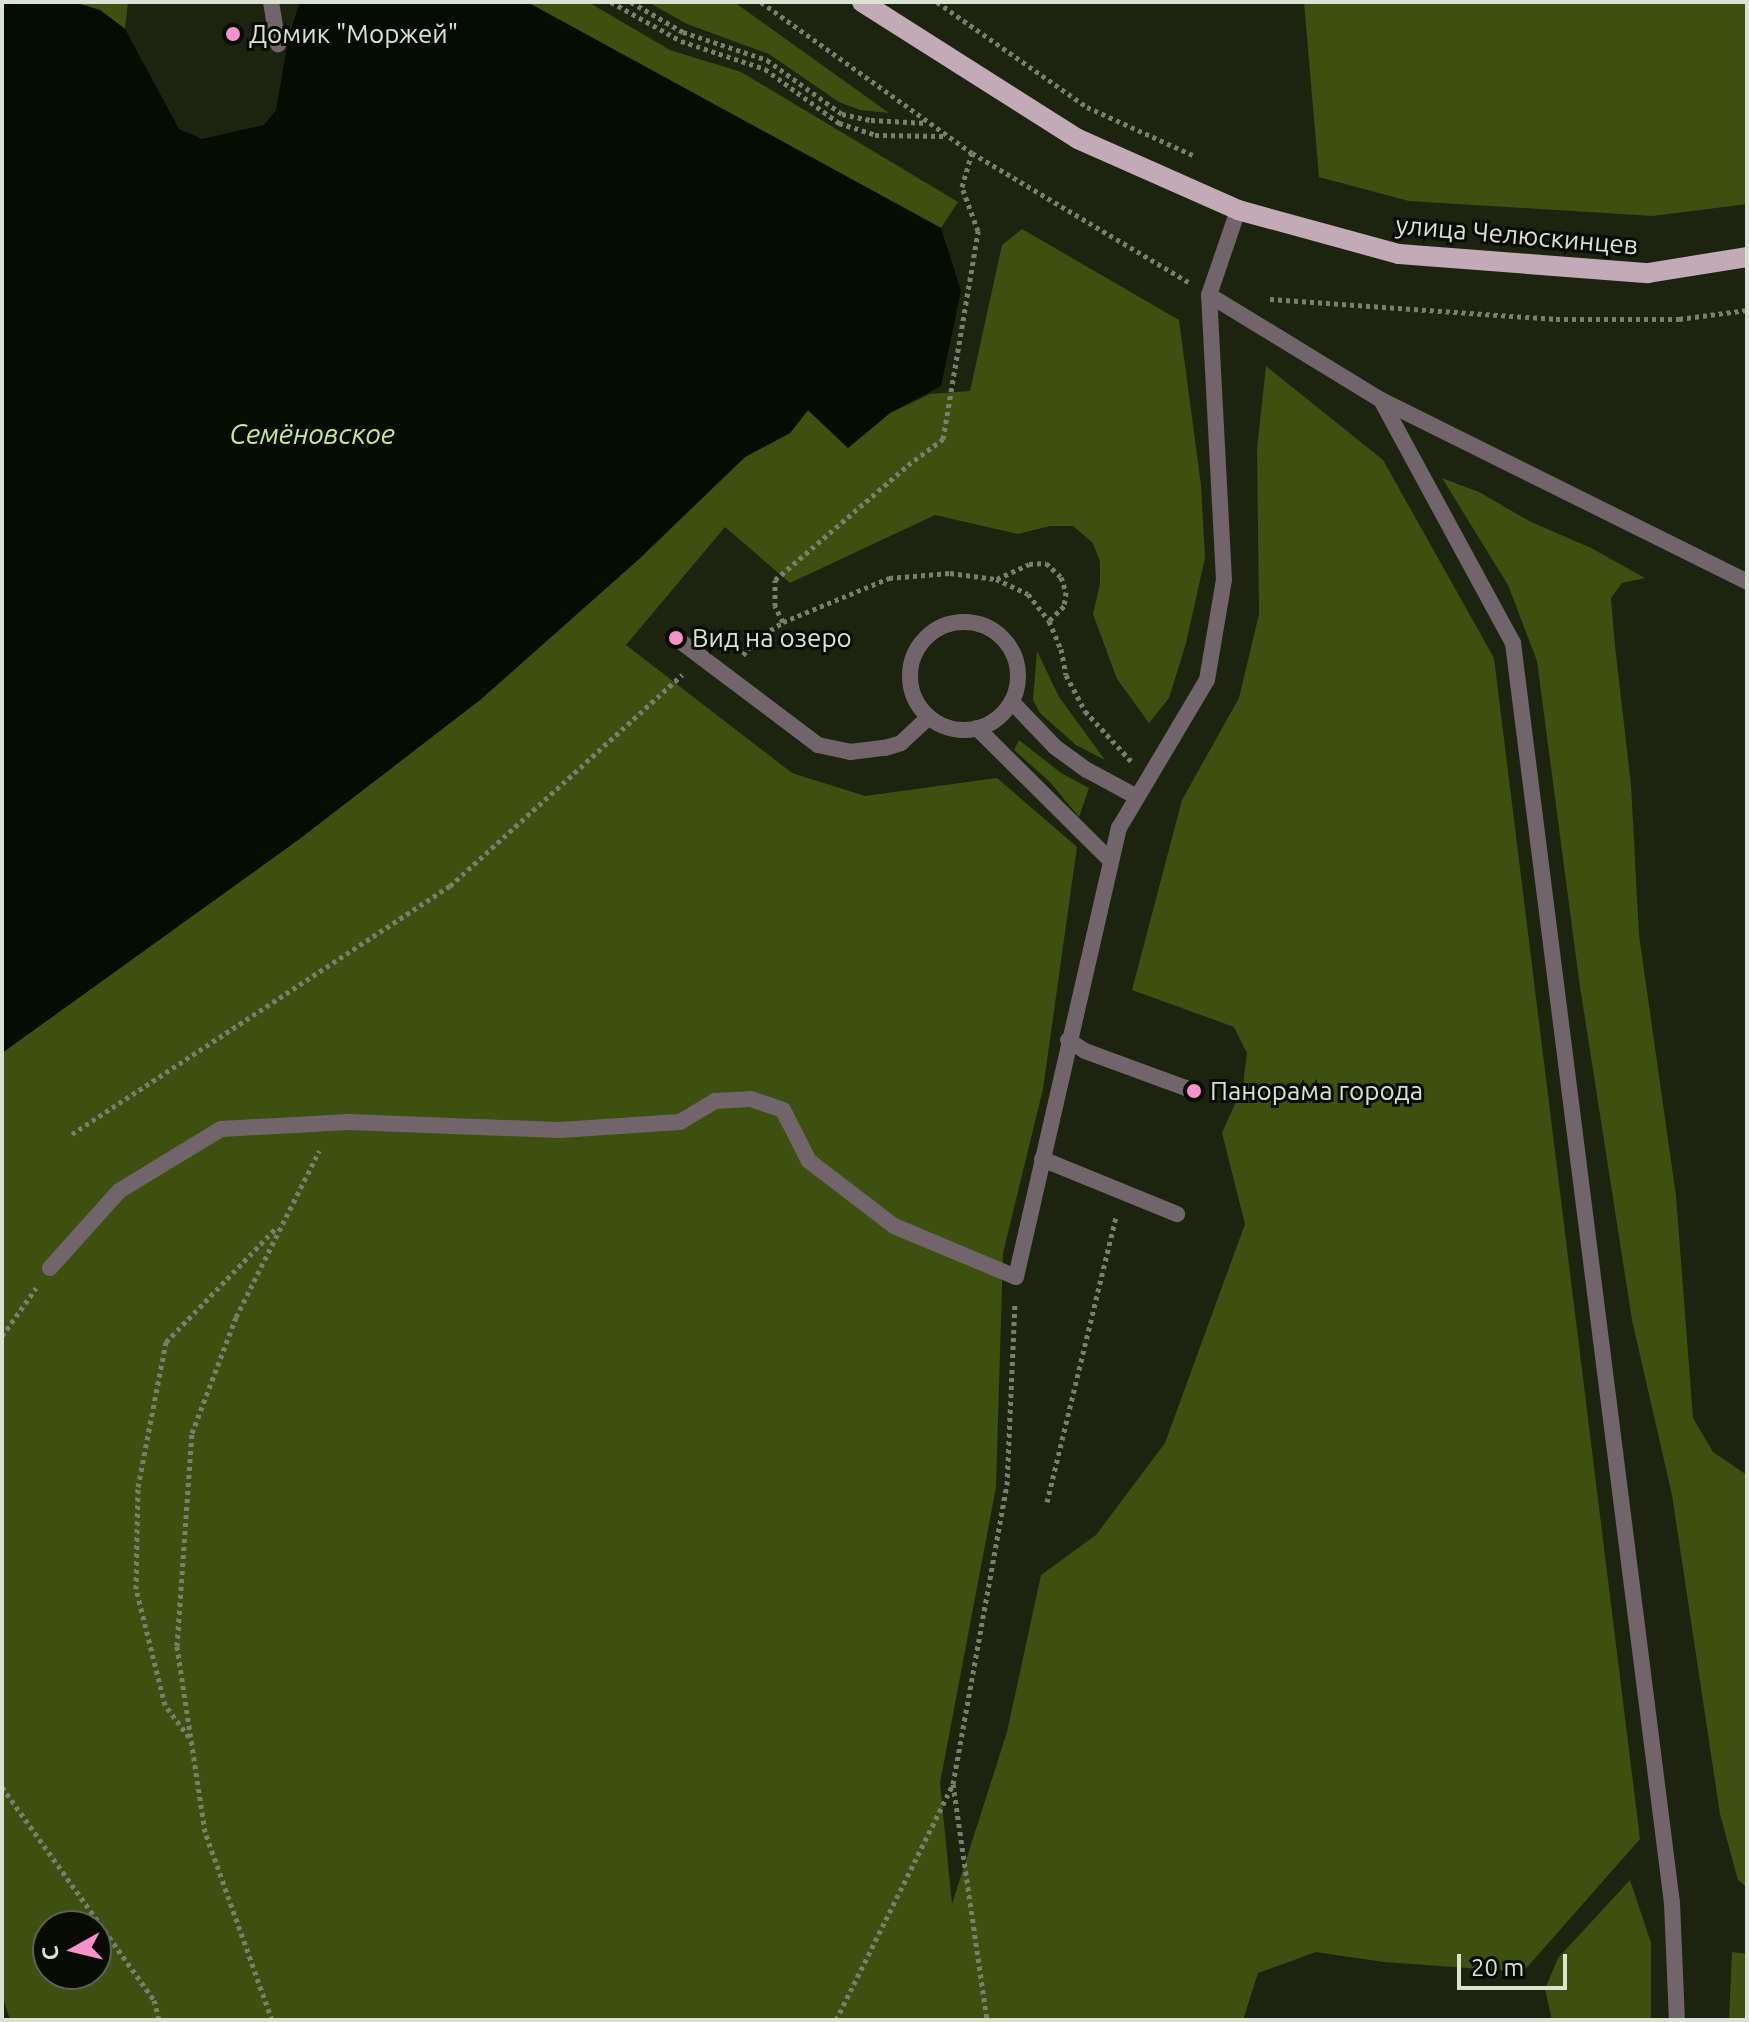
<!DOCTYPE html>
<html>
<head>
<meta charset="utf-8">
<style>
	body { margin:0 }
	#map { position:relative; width:1749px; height:2022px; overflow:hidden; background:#1c240f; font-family:Ubuntu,sans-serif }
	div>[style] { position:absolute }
	.green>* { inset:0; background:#3d500f }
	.water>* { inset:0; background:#050c00 }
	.path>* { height:5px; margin-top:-2.5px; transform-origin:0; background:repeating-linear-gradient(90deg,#787f6e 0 4px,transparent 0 8px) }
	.service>* { height:16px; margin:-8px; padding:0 8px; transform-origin:8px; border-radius:8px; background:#71656b }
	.pedestrian>* { height:16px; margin:-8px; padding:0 8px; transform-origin:8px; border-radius:8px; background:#71656b }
	.pedestrian>.ring { margin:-8px; padding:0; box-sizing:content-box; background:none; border:16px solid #71656b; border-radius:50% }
	.primary>* { height:20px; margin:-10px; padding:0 10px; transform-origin:10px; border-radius:10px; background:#c2abb7 }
	.dots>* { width:22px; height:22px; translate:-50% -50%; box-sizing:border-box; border:4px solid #080c04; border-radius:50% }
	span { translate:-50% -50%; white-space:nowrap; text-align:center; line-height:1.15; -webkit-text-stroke:6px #080c04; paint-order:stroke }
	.poi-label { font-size:26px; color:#dbe1d3 }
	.left { translate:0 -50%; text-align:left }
	.street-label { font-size:26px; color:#dbe1d3 }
	.water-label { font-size:28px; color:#c7e98d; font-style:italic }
	.frame { position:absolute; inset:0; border:4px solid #dbe1d3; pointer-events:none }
	.north { position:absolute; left:32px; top:1910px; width:80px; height:80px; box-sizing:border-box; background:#080c04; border:2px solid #5c6157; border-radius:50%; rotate:262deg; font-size:22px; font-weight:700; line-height:32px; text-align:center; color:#dbe1d3 }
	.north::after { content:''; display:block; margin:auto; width:28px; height:36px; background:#f890cc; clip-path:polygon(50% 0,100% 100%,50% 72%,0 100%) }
	.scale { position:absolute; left:1457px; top:1954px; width:110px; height:36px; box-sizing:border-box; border:4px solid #dbe1d3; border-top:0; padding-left:10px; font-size:24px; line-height:28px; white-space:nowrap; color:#dbe1d3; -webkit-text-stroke:6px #080c04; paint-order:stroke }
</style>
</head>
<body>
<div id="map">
	<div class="green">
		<div style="clip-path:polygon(73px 2px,128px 2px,125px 29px,100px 10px)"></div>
		<div style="clip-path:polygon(527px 2px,588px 2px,670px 50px,741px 72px,958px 202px,941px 228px)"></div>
		<div style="clip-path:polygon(648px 2px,734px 2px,889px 113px,860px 110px,839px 102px,769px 54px,687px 24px)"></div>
		<div style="clip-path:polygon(1304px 2px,1747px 2px,1747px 204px,1653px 216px,1409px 201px,1319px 177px)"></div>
		<div style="clip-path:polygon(evenodd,1022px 229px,1179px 320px,1201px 485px,1205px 558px,1186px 643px,1169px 698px,1149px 723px,1117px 679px,1093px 614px,1100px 584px,1100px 562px,1093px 543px,1073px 526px,1050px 526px,1018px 534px,935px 515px,790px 583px,725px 527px,626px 645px,792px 773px,865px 796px,997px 778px,1077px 847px,1043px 1089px,1003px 1253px,996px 1487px,940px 1783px,952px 1904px,1007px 1732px,1041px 1575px,1096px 1535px,1165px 1443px,1245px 1224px,1222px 1133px,1243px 1086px,1247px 1053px,1234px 1027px,1132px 990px,1182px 800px,1239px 698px,1259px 614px,1257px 449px,1266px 366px,1383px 460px,1494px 658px,1640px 1839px,1523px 1972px,1384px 1962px,1316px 1952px,1258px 1973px,1243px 2020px,10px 2020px,2px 1994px,2px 1053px,298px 840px,480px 700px,639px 559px,745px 457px,790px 433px,808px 410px,848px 448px,890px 413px,930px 394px,970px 391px,1002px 245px,1022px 229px,48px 1926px,96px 1926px,96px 1974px,48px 1974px,48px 1926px)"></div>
		<div style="clip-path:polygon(1442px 478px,1479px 492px,1529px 521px,1591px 548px,1645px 578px,1622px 583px,1611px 598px,1615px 646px,1631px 785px,1639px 935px,1676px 1196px,1693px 1418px,1713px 1452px,1747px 1475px,1747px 1887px,1738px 1880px,1720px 1814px,1672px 1495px,1632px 1320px,1579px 980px,1537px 661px,1508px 585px)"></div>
		<div style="clip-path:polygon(1037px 651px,1059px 697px,1105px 760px,1076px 745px,1040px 713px,1033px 700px)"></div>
		<div style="clip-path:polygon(1019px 740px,1061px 773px,1089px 788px,1079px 817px,1050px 782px,1014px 750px)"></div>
		<div style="clip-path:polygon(1630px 1880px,1651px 1943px,1651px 2020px,1552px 2020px,1545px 1989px,1558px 1958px)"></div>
		<div style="clip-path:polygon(1732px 1952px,1747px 1954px,1747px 2020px,1729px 2020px)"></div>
	</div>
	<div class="water">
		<div style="clip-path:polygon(73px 2px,100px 10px,125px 29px,179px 129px,202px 139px,264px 125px,276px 110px,289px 35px,300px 2px,527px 2px,941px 228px,961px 291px,941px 386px,890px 413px,848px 448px,808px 410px,790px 433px,745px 457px,639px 559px,480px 700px,298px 840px,2px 1053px,2px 3px)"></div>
	</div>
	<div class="path">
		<div style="left:611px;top:2px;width:80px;rotate:29.1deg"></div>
		<div style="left:681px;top:41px;width:89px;rotate:18.4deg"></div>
		<div style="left:765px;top:69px;width:92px;rotate:36.1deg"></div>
		<div style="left:839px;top:123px;width:38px;rotate:18deg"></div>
		<div style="left:875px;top:135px;width:68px;rotate:0.8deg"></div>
		<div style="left:631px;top:2px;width:60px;rotate:30deg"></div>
		<div style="left:683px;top:32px;width:89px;rotate:18.4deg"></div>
		<div style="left:767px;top:60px;width:92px;rotate:35.8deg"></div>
		<div style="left:842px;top:114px;width:30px;rotate:12deg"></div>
		<div style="left:871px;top:120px;width:56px;rotate:3.1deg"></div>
		<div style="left:761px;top:2px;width:259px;rotate:35.6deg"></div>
		<div style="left:972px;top:153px;width:252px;rotate:30.8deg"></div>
		<div style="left:937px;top:2px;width:183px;rotate:35deg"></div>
		<div style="left:1087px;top:107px;width:116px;rotate:24.4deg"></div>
		<div style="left:1270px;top:299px;width:287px;rotate:4deg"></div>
		<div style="left:1556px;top:319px;width:123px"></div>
		<div style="left:1679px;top:319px;width:69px;rotate:-7.5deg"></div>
		<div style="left:997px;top:579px;width:35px;rotate:-25deg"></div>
		<div style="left:1029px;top:564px;width:17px;rotate:-3deg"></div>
		<div style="left:1046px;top:563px;width:21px;rotate:43deg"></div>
		<div style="left:1061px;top:577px;width:16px;rotate:72deg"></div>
		<div style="left:1066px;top:592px;width:14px;rotate:98deg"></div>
		<div style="left:1064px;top:606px;width:21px;rotate:135deg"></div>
		<div style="left:783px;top:622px;width:18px;rotate:-117deg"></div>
		<div style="left:775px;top:606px;width:26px;rotate:-90deg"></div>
		<div style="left:775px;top:580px;width:176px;rotate:-40.8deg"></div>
		<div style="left:908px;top:465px;width:44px;rotate:-36.6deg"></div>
		<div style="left:943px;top:439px;width:211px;rotate:-80.4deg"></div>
		<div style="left:978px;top:231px;width:47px;rotate:-110deg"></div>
		<div style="left:962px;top:187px;width:35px;rotate:-74deg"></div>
		<div style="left:743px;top:655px;width:21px;rotate:-49deg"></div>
		<div style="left:757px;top:639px;width:31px;rotate:-33deg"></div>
		<div style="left:783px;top:622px;width:115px;rotate:-22.5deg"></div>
		<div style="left:889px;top:578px;width:61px;rotate:-4.7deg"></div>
		<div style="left:950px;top:573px;width:46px;rotate:7.4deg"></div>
		<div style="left:996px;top:579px;width:35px;rotate:25deg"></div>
		<div style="left:1028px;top:594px;width:34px;rotate:52deg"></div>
		<div style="left:1049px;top:621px;width:30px;rotate:67deg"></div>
		<div style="left:1061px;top:649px;width:26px;rotate:79deg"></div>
		<div style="left:1066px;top:675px;width:41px;rotate:62.2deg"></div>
		<div style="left:1085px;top:711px;width:68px;rotate:47.4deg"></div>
		<div style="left:72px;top:1134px;width:452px;rotate:-33.3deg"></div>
		<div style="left:450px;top:886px;width:314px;rotate:-42.3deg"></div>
		<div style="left:2px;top:1336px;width:59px;rotate:-54.7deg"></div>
		<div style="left:1047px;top:1502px;width:294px;rotate:-76.4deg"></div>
		<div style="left:189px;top:1737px;width:40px;rotate:-127deg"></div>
		<div style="left:165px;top:1705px;width:120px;rotate:-104deg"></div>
		<div style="left:136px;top:1589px;width:102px;rotate:-88.9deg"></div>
		<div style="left:138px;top:1487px;width:148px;rotate:-79.1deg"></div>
		<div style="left:166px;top:1342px;width:157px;rotate:-46deg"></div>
		<div style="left:953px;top:1784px;width:238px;rotate:81.8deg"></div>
		<div style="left:2px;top:1787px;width:262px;rotate:54.5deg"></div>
		<div style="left:154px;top:2000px;width:21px;rotate:76deg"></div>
		<div style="left:272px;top:2020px;width:200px;rotate:-109.6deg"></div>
		<div style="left:205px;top:1832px;width:188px;rotate:-98.6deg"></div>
		<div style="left:177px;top:1646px;width:214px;rotate:-86deg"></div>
		<div style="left:192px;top:1433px;width:124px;rotate:-69.2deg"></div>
		<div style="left:236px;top:1317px;width:186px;rotate:-63.4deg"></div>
		<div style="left:836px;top:2020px;width:263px;rotate:-63.6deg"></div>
		<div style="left:953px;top:1784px;width:304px;rotate:-79.8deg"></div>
		<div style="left:1007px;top:1485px;width:183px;rotate:-87.5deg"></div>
	</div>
	<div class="service">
		<div style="left:271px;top:2px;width:43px;rotate:80.5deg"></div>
		<div style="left:1238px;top:210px;width:90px;rotate:108.8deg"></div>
		<div style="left:1209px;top:295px;width:202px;rotate:31.4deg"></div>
		<div style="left:1381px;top:400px;width:277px;rotate:61.5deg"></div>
		<div style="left:1513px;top:643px;width:1270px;rotate:82.81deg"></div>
		<div style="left:1672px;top:1903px;width:117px;rotate:87.6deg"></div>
		<div style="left:1381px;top:400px;width:409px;rotate:26.4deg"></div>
		<div style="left:1068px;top:1040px;width:20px;rotate:33deg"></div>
		<div style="left:1085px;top:1051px;width:116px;rotate:20.2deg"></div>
		<div style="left:1042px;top:1159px;width:146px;rotate:22.2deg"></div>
		<div style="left:50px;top:1268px;width:103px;rotate:-48.1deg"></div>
		<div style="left:119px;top:1191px;width:119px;rotate:-31.3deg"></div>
		<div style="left:221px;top:1129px;width:128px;rotate:-3.1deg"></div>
		<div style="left:349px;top:1122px;width:211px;rotate:2.2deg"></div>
		<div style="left:560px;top:1130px;width:120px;rotate:-3.8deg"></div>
		<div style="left:680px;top:1122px;width:41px;rotate:-31deg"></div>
		<div style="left:715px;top:1101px;width:36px;rotate:-3deg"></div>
		<div style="left:751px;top:1099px;width:34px;rotate:19deg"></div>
		<div style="left:783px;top:1110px;width:57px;rotate:63deg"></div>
		<div style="left:809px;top:1161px;width:107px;rotate:37.4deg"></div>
		<div style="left:894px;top:1226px;width:132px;rotate:22.7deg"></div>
		<div style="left:1016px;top:1277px;width:461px;rotate:-77.1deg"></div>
		<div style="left:1119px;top:828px;width:172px;rotate:-59.3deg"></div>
		<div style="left:1207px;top:680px;width:101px;rotate:-80.4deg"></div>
		<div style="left:1224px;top:580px;width:285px;rotate:-93deg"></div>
	</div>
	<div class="pedestrian">
		<div class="ring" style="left:910px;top:622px;width:92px;height:92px"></div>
		<div style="left:676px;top:638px;width:178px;rotate:37deg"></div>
		<div style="left:818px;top:745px;width:33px;rotate:12deg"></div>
		<div style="left:850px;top:752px;width:35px;rotate:-7deg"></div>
		<div style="left:885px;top:748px;width:17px;rotate:-17deg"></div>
		<div style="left:901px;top:743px;width:38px;rotate:-43deg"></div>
		<div style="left:1012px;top:702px;width:62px;rotate:46.3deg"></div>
		<div style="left:1055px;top:747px;width:39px;rotate:36deg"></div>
		<div style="left:1087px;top:770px;width:55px;rotate:28.4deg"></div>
		<div style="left:977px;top:728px;width:189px;rotate:44.8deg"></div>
	</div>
	<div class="primary">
		<div style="left:862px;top:2px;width:256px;rotate:32.4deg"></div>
		<div style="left:1078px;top:139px;width:175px;rotate:23.9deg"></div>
		<div style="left:1238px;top:210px;width:167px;rotate:15.3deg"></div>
		<div style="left:1399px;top:254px;width:250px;rotate:4.4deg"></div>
		<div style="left:1648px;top:273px;width:100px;rotate:-9.2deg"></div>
	</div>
	<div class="dots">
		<div style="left:233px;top:34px;background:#f890cc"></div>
		<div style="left:676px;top:638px;background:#f890cc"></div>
		<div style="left:1194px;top:1091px;background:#f890cc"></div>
	</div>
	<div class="poi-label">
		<span class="left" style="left:249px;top:34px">Домик "Моржей"</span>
		<span class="left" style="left:692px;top:638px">Вид на озеро</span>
		<span class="left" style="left:1210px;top:1091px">Панорама города</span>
	</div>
	<div class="street-label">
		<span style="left:1517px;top:235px;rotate:5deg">улица Челюскинцев</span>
	</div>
	<div class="water-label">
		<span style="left:312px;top:434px">Семёновское</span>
	</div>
	<div class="frame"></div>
	<div class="north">С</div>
	<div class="scale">20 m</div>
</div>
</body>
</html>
